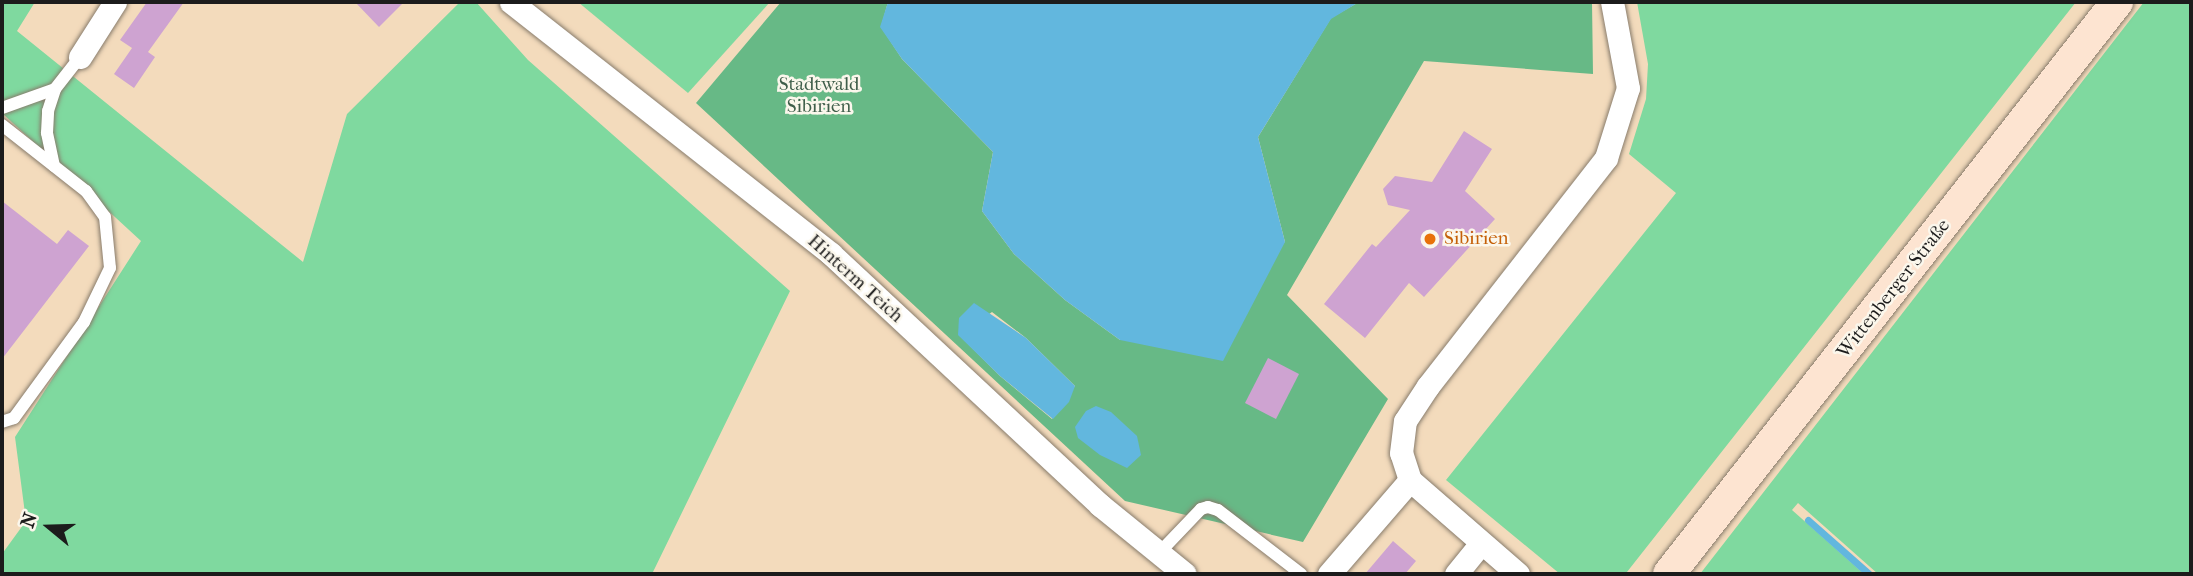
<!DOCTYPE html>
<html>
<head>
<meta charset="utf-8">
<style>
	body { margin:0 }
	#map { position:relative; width:2193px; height:576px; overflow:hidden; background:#f3dbbc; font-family:"IM FELL French Canon",serif }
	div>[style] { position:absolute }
	.green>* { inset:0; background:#7fd99f }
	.forest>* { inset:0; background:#67b986 }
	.water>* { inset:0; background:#62b7de }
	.stream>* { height:7px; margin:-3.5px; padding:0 3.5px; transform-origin:3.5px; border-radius:3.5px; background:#62b7de }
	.building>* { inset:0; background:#cea3d1 }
	.roads { filter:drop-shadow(0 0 2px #887c6c) drop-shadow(0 0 2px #887c6c) }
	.lane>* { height:12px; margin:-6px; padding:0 6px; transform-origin:6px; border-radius:6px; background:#fff }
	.street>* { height:23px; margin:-11.5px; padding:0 11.5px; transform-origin:11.5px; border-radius:11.5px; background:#fff }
	.secondary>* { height:32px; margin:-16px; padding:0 16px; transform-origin:16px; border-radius:16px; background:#fde4d1 }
	.dots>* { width:19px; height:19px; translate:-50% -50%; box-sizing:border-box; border:4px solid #fbf7ec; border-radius:50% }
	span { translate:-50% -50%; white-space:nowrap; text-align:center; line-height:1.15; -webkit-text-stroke:5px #fbf7ec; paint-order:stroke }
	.park-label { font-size:19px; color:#3f5e4a }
	.food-label { font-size:19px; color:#c56008 }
	.left { translate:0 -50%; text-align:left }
	.street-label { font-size:19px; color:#1c1c1c }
	.frame { position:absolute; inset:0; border:4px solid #1c1c1c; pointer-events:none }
	.north { position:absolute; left:14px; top:492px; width:70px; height:70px; -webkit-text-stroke:5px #fbf7ec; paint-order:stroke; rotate:289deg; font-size:19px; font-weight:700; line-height:28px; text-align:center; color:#1c1c1c }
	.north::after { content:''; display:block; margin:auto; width:24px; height:32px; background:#1c1c1c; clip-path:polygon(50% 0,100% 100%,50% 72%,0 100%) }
</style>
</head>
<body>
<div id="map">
	<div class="green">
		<div style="clip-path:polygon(2px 2px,35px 2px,17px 31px,303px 262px,347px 114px,460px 2px,476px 2px,528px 60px,790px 291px,652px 574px,2px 574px,2px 554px,26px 521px,15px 437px,141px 241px,2px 113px)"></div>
		<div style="clip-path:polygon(578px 2px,770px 2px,688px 93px)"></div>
		<div style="clip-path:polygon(1637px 2px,2076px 2px,1627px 572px,1560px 574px,1446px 480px,1676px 193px,1629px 154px,1646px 99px,1648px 64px)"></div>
		<div style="clip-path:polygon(2144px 2px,2191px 2px,2191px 574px,1878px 574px,1798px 503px,1792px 510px,1864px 574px,1700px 574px)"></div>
	</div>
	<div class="forest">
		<div style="clip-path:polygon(evenodd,781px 2px,888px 2px,881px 27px,902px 59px,993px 152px,982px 211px,1014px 254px,1065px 300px,1120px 340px,1285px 242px,1258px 137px,1331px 18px,1359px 2px,1592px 2px,1593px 74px,1424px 61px,1287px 295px,1388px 399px,1303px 542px,1125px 501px,696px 103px,781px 2px,992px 312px,1026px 338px,1075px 386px,1052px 419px,1000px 376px,959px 335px,992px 312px)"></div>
	</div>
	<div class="water">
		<div style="clip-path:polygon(888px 2px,1359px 2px,1331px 19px,1258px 137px,1285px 242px,1223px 361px,1120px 340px,1065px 300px,1014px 254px,982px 211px,993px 152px,902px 59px,880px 27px)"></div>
		<div style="clip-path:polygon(974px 303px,1026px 338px,1075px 386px,1069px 402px,1053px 419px,1000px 376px,958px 335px,959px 318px)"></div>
		<div style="clip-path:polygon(1096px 406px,1111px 412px,1137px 436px,1141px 455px,1127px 468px,1100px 455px,1078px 438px,1075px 427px,1086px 411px)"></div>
	</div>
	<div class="stream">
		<div style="left:1808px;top:520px;width:81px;rotate:41.5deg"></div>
	</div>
	<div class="building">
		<div style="clip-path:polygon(147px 2px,184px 2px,148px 52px,155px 57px,134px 88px,114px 74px,132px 48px,120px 40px)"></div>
		<div style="clip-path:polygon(355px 2px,404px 2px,379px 27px)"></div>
		<div style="clip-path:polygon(1464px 131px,1492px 149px,1465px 191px,1495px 219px,1424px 297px,1409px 283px,1365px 338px,1324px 304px,1372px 244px,1376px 247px,1410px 210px,1388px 205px,1383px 189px,1395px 176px,1432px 182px)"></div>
		<div style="clip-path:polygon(2px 201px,57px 244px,68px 230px,89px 246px,2px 359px)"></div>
		<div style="clip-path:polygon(1268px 358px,1299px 374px,1276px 419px,1245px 403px)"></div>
		<div style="clip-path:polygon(1393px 541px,1416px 561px,1405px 574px,1365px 574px)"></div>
	</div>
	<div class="roads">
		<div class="lane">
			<div style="left:2px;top:108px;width:56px;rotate:-19.7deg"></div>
			<div style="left:55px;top:89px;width:41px;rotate:-52deg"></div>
			<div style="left:2px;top:125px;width:107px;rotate:38.2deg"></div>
			<div style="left:86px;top:191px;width:32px;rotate:54deg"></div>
			<div style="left:105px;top:217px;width:51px;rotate:84.4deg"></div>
			<div style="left:110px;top:268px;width:60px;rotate:115.7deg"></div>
			<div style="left:84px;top:322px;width:119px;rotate:126.1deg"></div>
			<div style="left:14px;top:418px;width:13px;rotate:162deg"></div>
			<div style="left:54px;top:166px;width:34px;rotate:-102deg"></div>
			<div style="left:47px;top:133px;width:22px;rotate:-87deg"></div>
			<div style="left:48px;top:111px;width:23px;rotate:-72deg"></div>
			<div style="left:1159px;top:553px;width:61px;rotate:-46.3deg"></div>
			<div style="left:1201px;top:509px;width:7px;rotate:-16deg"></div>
			<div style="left:1208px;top:507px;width:10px;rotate:17deg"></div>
			<div style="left:1218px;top:510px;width:105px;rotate:37.6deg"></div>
		</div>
		<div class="street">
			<div style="left:511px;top:2px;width:407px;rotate:38.2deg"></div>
			<div style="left:831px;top:254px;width:368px;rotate:43deg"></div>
			<div style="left:1100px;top:505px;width:109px;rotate:39.1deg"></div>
			<div style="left:80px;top:57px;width:65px;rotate:-57.5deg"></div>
			<div style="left:1329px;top:574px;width:124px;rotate:-49.2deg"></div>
			<div style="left:1456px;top:574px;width:40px;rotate:-51deg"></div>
			<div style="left:1518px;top:574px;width:143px;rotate:-139deg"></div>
			<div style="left:1410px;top:480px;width:28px;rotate:-108deg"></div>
			<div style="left:1401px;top:453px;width:32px;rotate:-83deg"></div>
			<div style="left:1405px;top:421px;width:42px;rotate:-56.7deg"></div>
			<div style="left:1428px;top:386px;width:289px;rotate:-52deg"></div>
			<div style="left:1606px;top:158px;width:73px;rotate:-72.6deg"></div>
			<div style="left:1628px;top:88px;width:87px;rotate:-100.5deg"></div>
		</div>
		<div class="secondary">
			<div style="left:1669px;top:574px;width:727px;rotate:-51.93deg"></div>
		</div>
	</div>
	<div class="dots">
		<div style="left:1430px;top:239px;background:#e8710a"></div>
	</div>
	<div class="park-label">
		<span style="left:819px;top:96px">Stadtwald<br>Sibirien</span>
	</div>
	<div class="food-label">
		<span class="left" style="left:1444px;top:239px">Sibirien</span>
	</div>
	<div class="street-label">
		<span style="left:855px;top:279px;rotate:42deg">Hinterm Teich</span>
		<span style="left:1894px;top:289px;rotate:-52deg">Wittenberger Straße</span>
	</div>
	<div class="frame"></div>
	<div class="north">N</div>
</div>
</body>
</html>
